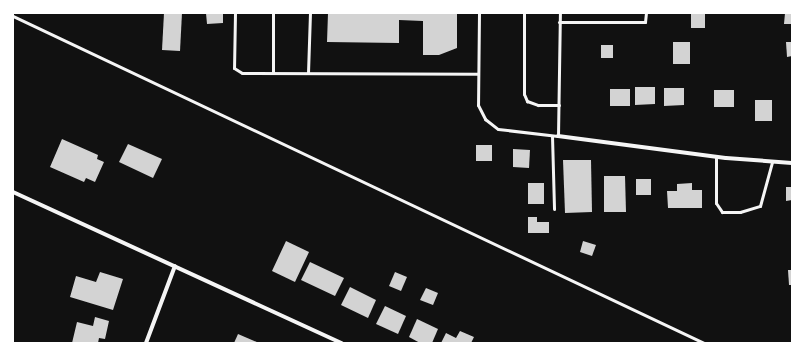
<!DOCTYPE html>
<html>
<head>
<meta charset="utf-8">
<style>
	body { margin:0 }
	#map { position:relative; width:805px; height:356px; overflow:hidden; background:#111; font-family:Arial,sans-serif }
	div>[style] { position:absolute }
	.building>* { inset:0; background:#d3d3d3 }
	.path>* { height:2.5px; margin:-1.25px; padding:0 1.25px; transform-origin:1.25px; border-radius:1.25px; background:#f5f5f5 }
	.service>* { height:3px; margin:-1.5px; padding:0 1.5px; transform-origin:1.5px; border-radius:1.5px; background:#f5f5f5 }
	.minor>* { height:4px; margin:-2px; padding:0 2px; transform-origin:2px; border-radius:2px; background:#f5f5f5 }
	span { translate:-50% -50%; white-space:nowrap; text-align:center; line-height:1.15; -webkit-text-stroke:3px #fff; paint-order:stroke }
	.frame { position:absolute; inset:0; border:14px solid #fff; pointer-events:none }
</style>
</head>
<body>
<div id="map">
	<div class="building">
		<div style="clip-path:polygon(164px 13px,182px 13px,180px 51px,162px 50px)"></div>
		<div style="clip-path:polygon(206px 13px,223px 13px,223px 23px,207px 24px)"></div>
		<div style="clip-path:polygon(328px 13px,457px 13px,457px 48px,439px 55px,423px 55px,423px 21px,399px 20px,399px 43px,327px 42px)"></div>
		<div style="clip-path:polygon(785px 13px,792px 13px,792px 24px,784px 24px)"></div>
		<div style="clip-path:polygon(691px 14px,705px 14px,705px 28px,691px 28px)"></div>
		<div style="clip-path:polygon(673px 42px,690px 42px,690px 64px,673px 64px)"></div>
		<div style="clip-path:polygon(786px 42px,792px 42px,792px 56px,787px 57px)"></div>
		<div style="clip-path:polygon(601px 45px,613px 45px,613px 58px,601px 58px)"></div>
		<div style="clip-path:polygon(635px 87px,655px 87px,655px 104px,635px 105px)"></div>
		<div style="clip-path:polygon(664px 88px,684px 88px,684px 105px,664px 106px)"></div>
		<div style="clip-path:polygon(610px 89px,630px 89px,630px 106px,610px 106px)"></div>
		<div style="clip-path:polygon(714px 90px,734px 90px,734px 107px,714px 107px)"></div>
		<div style="clip-path:polygon(755px 100px,772px 100px,772px 121px,755px 121px)"></div>
		<div style="clip-path:polygon(62px 139px,98px 155px,97px 159px,104px 162px,95px 182px,86px 178px,84px 182px,50px 167px)"></div>
		<div style="clip-path:polygon(128px 144px,162px 159px,153px 178px,119px 162px)"></div>
		<div style="clip-path:polygon(476px 145px,492px 145px,492px 161px,476px 161px)"></div>
		<div style="clip-path:polygon(513px 149px,530px 150px,529px 168px,513px 167px)"></div>
		<div style="clip-path:polygon(563px 160px,591px 160px,592px 212px,565px 213px)"></div>
		<div style="clip-path:polygon(604px 176px,625px 176px,626px 212px,604px 212px)"></div>
		<div style="clip-path:polygon(636px 179px,651px 179px,651px 195px,636px 195px)"></div>
		<div style="clip-path:polygon(528px 183px,544px 183px,544px 204px,528px 204px)"></div>
		<div style="clip-path:polygon(692px 183px,692px 190px,702px 190px,702px 208px,668px 208px,667px 191px,677px 191px,677px 184px)"></div>
		<div style="clip-path:polygon(786px 187px,792px 187px,792px 200px,786px 201px)"></div>
		<div style="clip-path:polygon(528px 217px,537px 217px,537px 222px,549px 222px,549px 233px,528px 233px)"></div>
		<div style="clip-path:polygon(286px 241px,309px 252px,295px 282px,272px 271px)"></div>
		<div style="clip-path:polygon(583px 241px,596px 245px,592px 256px,580px 252px)"></div>
		<div style="clip-path:polygon(310px 262px,344px 278px,335px 296px,301px 280px)"></div>
		<div style="clip-path:polygon(788px 270px,792px 270px,792px 285px,789px 285px)"></div>
		<div style="clip-path:polygon(100px 272px,123px 279px,113px 310px,70px 297px,76px 276px,96px 282px)"></div>
		<div style="clip-path:polygon(395px 272px,407px 277px,401px 291px,389px 286px)"></div>
		<div style="clip-path:polygon(350px 287px,376px 300px,368px 318px,341px 305px)"></div>
		<div style="clip-path:polygon(426px 288px,438px 293px,433px 305px,420px 300px)"></div>
		<div style="clip-path:polygon(385px 306px,406px 316px,398px 334px,376px 324px)"></div>
		<div style="clip-path:polygon(95px 317px,109px 321px,105px 339px,99px 338px,98px 343px,72px 343px,77px 322px,93px 326px)"></div>
		<div style="clip-path:polygon(417px 319px,438px 329px,432px 343px,420px 343px,409px 337px)"></div>
		<div style="clip-path:polygon(460px 331px,474px 337px,471px 343px,441px 343px,446px 333px,456px 338px)"></div>
		<div style="clip-path:polygon(238px 334px,259px 343px,234px 343px)"></div>
	</div>
	<div class="path">
		<div style="left:13px;top:16px;width:764px;rotate:25.32deg"></div>
	</div>
	<div class="service">
		<div style="left:235px;top:13px;width:55px;rotate:91deg"></div>
		<div style="left:234px;top:68px;width:9px;rotate:32deg"></div>
		<div style="left:242px;top:73px;width:236px;rotate:0.2deg"></div>
		<div style="left:273px;top:13px;width:60px;rotate:90deg"></div>
		<div style="left:479px;top:13px;width:92px;rotate:90.6deg"></div>
		<div style="left:478px;top:105px;width:16px;rotate:63deg"></div>
		<div style="left:485px;top:119px;width:16px;rotate:38deg"></div>
		<div style="left:498px;top:129px;width:60px;rotate:6.7deg"></div>
		<div style="left:558px;top:136px;width:123px;rotate:-89.1deg"></div>
		<div style="left:524px;top:13px;width:81px;rotate:90deg"></div>
		<div style="left:524px;top:94px;width:8px;rotate:67deg"></div>
		<div style="left:527px;top:101px;width:12px;rotate:20deg"></div>
		<div style="left:538px;top:105px;width:21px"></div>
		<div style="left:559px;top:22px;width:86px"></div>
		<div style="left:645px;top:22px;width:9px;rotate:-84deg"></div>
		<div style="left:308px;top:73px;width:60px;rotate:-88.1deg"></div>
		<div style="left:552px;top:136px;width:73px;rotate:88.4deg"></div>
		<div style="left:716px;top:157px;width:46px;rotate:90deg"></div>
		<div style="left:716px;top:203px;width:11px;rotate:56deg"></div>
		<div style="left:722px;top:212px;width:18px"></div>
		<div style="left:740px;top:212px;width:21px;rotate:-17deg"></div>
		<div style="left:760px;top:206px;width:46px;rotate:-74.7deg"></div>
	</div>
	<div class="minor">
		<div style="left:558px;top:136px;width:169px;rotate:7.5deg"></div>
		<div style="left:726px;top:158px;width:66px;rotate:4.3deg"></div>
		<div style="left:13px;top:192px;width:362px;rotate:24.7deg"></div>
		<div style="left:146px;top:343px;width:82px;rotate:-69.4deg"></div>
	</div>
	<div class="frame"></div>
</div>
</body>
</html>
